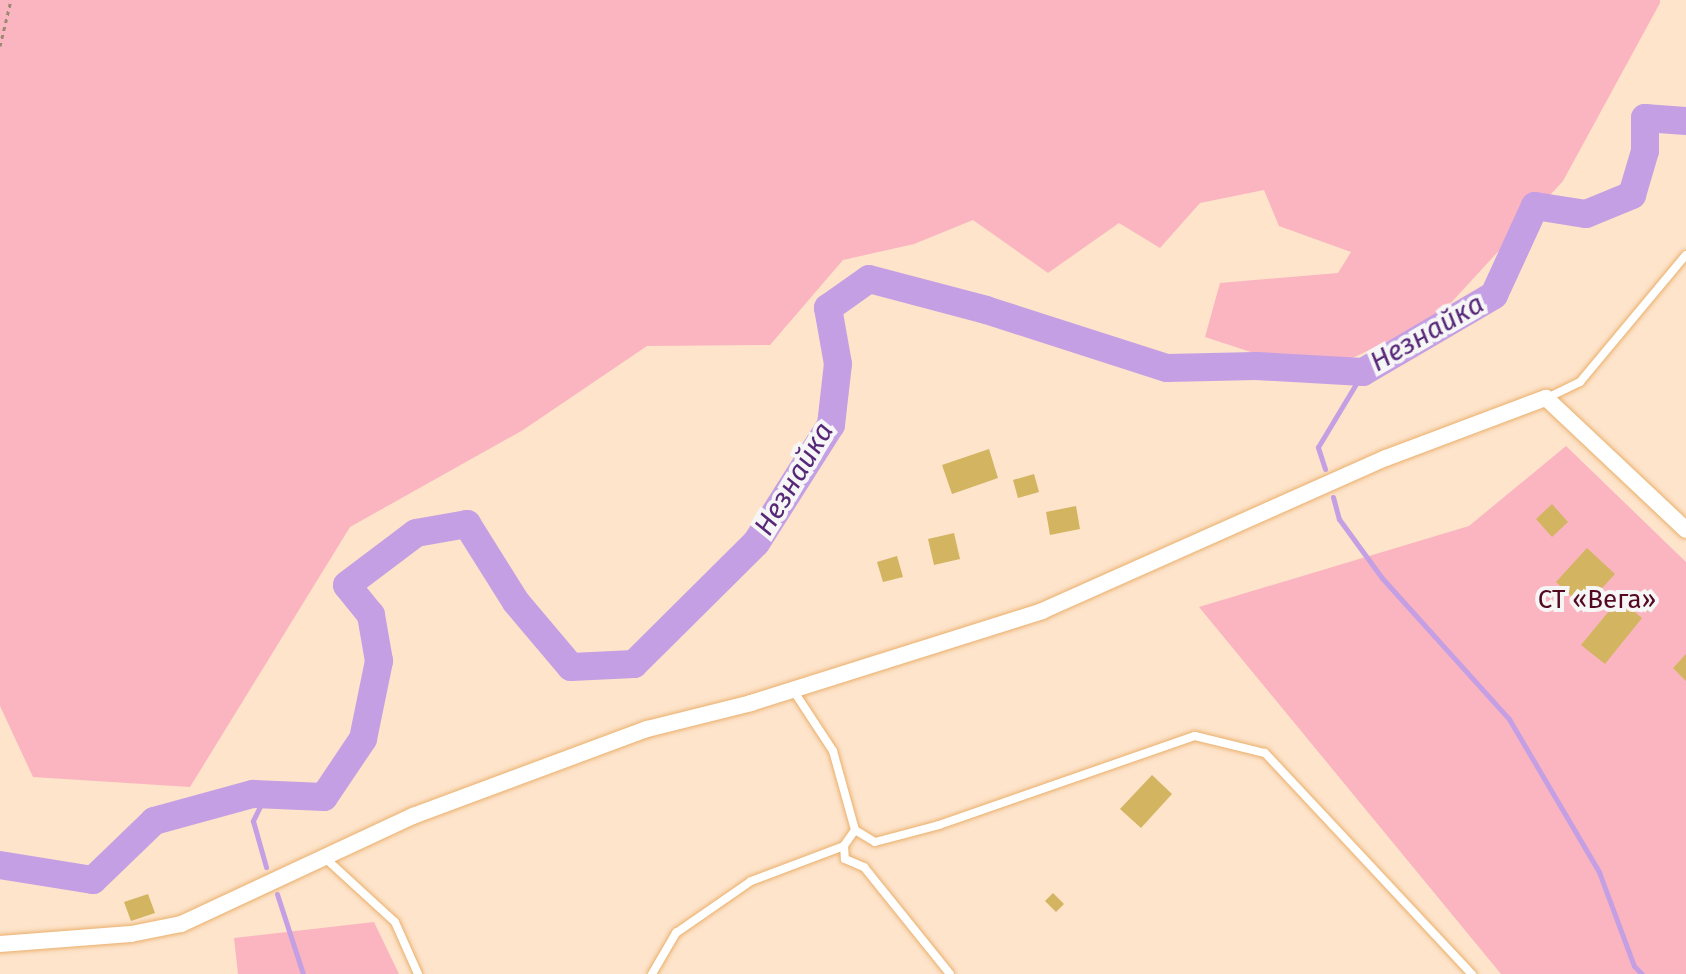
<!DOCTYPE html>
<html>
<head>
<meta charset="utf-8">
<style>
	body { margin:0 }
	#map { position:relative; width:1686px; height:974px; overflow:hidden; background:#fde4cb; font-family:"Fira Sans",sans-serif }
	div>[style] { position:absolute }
	.green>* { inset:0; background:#fbb5c0 }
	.stream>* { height:5px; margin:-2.5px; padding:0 2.5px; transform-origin:2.5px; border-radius:2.5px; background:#c49fe3 }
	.river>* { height:28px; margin:-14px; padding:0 14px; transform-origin:14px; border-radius:14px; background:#c49fe3 }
	.building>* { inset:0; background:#d3b461 }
	.path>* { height:3px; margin-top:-1.5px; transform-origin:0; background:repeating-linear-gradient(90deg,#9d8873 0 4px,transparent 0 8px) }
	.roads { filter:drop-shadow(0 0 2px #eaaf6c) drop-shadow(0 0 2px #eaaf6c) }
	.lane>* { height:8px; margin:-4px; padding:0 4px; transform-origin:4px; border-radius:4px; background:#fff }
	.street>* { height:16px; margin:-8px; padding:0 8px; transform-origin:8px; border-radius:8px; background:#fff }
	span { translate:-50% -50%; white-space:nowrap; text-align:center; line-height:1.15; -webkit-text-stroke:8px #f6f6f6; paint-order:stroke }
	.park-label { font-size:26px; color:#540821 }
	.water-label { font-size:28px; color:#582878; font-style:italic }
</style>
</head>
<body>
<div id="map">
	<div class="green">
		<div style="clip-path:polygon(0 0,1660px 0,1660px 3px,1563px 181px,1437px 318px,1344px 362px,1257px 354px,1205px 337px,1220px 283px,1338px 273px,1351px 252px,1279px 226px,1264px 190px,1200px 203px,1160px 248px,1119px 223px,1048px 273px,973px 220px,914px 244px,843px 260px,770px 345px,647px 346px,523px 430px,350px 527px,190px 787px,33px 777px,0 706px)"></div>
		<div style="clip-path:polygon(1566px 446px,1686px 562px,1686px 974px,1501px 974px,1199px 607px,1469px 526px)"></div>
		<div style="clip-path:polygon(374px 922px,399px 974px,238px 974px,234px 938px)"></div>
	</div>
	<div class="stream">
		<div style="left:1325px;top:469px;width:23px;rotate:-108deg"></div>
		<div style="left:1318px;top:447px;width:87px;rotate:-59deg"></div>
		<div style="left:1333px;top:497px;width:23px;rotate:75deg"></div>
		<div style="left:1339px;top:519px;width:73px;rotate:53.9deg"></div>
		<div style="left:1382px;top:578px;width:190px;rotate:48deg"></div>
		<div style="left:1509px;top:719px;width:178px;rotate:59.5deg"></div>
		<div style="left:1599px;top:872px;width:100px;rotate:69.6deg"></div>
		<div style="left:1634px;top:966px;width:11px;rotate:45deg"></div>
		<div style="left:266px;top:794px;width:30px;rotate:116deg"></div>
		<div style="left:253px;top:821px;width:48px;rotate:74.2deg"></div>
		<div style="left:277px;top:894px;width:84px;rotate:72deg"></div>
	</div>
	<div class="river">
		<div style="left:0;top:865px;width:94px;rotate:9.2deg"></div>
		<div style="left:93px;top:880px;width:85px;rotate:-44deg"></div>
		<div style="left:154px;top:821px;width:103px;rotate:-15.3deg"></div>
		<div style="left:253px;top:794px;width:71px;rotate:2.4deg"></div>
		<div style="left:324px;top:797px;width:70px;rotate:-56.1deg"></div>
		<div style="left:363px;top:739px;width:80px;rotate:-78.4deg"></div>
		<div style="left:379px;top:661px;width:47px;rotate:-99.9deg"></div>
		<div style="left:371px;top:615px;width:38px;rotate:-129deg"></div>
		<div style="left:347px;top:585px;width:86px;rotate:-37deg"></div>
		<div style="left:416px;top:533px;width:52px;rotate:-10deg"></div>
		<div style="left:467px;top:524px;width:92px;rotate:57.9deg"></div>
		<div style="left:516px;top:602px;width:85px;rotate:49.8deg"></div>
		<div style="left:571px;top:667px;width:63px;rotate:-2.7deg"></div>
		<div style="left:634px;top:664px;width:172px;rotate:-44.8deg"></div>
		<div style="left:756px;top:543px;width:140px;rotate:-57.6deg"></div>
		<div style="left:831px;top:425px;width:61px;rotate:-83.5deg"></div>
		<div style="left:838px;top:364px;width:57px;rotate:-100.1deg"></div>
		<div style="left:828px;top:308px;width:50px;rotate:-35.3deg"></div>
		<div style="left:869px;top:279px;width:121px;rotate:14.8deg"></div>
		<div style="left:986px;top:310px;width:190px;rotate:17.8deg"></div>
		<div style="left:1167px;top:368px;width:89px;rotate:-1.3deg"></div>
		<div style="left:1256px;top:366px;width:107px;rotate:3.2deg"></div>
		<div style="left:1363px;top:372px;width:152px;rotate:-30.4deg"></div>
		<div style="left:1494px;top:295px;width:98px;rotate:-65.3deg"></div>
		<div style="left:1535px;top:206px;width:52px;rotate:8.9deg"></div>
		<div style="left:1586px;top:214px;width:50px;rotate:-22.4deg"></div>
		<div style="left:1632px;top:195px;width:46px;rotate:-73.5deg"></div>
		<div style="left:1645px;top:151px;width:33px;rotate:-90deg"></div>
		<div style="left:1645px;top:118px;width:41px;rotate:4.2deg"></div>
	</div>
	<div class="building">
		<div style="clip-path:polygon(989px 449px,998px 478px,952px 494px,942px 465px)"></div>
		<div style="clip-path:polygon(1034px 474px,1039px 492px,1018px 498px,1013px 480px)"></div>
		<div style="clip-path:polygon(1552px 504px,1568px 522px,1552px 537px,1536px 519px)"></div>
		<div style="clip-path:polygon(1076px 506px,1080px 529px,1050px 535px,1046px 512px)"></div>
		<div style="clip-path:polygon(954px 533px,960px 559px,934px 565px,928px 539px)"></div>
		<div style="clip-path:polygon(1587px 548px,1615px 574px,1584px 608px,1556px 582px)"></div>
		<div style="clip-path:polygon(897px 556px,903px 577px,883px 582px,877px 562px)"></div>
		<div style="clip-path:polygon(1619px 599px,1642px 618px,1605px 664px,1581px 645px)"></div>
		<div style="clip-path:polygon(1686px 654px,1686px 681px,1673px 668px)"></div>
		<div style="clip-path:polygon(1152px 775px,1172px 794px,1141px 828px,1120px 809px)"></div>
		<div style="clip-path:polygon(1053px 893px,1064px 904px,1056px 912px,1045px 901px)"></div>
		<div style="clip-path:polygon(148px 894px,155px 913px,131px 921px,124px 902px)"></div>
	</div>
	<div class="path">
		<div style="left:0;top:46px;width:47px;rotate:-76.6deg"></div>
	</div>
	<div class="roads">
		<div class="lane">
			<div style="left:1547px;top:398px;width:37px;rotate:-26deg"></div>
			<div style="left:1580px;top:382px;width:165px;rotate:-50.2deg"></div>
			<div style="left:793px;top:690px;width:73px;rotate:56.7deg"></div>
			<div style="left:833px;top:751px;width:82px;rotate:74.4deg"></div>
			<div style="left:855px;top:830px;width:19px;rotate:125deg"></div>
			<div style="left:844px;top:846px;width:13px;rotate:86deg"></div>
			<div style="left:845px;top:859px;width:21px;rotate:23deg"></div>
			<div style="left:864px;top:867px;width:137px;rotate:51.2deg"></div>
			<div style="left:855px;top:830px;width:23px;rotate:31deg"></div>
			<div style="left:875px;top:842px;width:66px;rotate:-14.9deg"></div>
			<div style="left:939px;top:825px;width:271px;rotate:-19.2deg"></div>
			<div style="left:1195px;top:736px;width:72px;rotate:13.7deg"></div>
			<div style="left:1265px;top:753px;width:303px;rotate:46.9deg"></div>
			<div style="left:324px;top:857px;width:96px;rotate:42.5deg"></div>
			<div style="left:395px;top:922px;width:57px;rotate:66.1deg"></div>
			<div style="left:652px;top:974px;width:48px;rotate:-59.7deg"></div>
			<div style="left:676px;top:933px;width:91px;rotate:-34.7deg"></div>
			<div style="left:751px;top:881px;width:99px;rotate:-20.6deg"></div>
		</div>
		<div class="street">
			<div style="left:0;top:944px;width:131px;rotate:-4.4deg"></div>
			<div style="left:131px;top:934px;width:51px;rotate:-11.3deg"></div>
			<div style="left:181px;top:924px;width:256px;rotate:-25deg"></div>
			<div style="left:413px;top:816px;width:250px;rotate:-20.4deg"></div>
			<div style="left:647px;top:729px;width:107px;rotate:-14deg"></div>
			<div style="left:751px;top:703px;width:305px;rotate:-17.5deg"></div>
			<div style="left:1042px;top:611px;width:376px;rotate:-24deg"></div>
			<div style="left:1386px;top:458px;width:171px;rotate:-20.6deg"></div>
			<div style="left:1546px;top:398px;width:192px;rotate:43.3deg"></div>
		</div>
	</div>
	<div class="park-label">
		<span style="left:1597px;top:600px">СТ «Вега»</span>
	</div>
	<div class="water-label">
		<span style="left:1427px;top:333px;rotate:-30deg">Незнайка</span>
		<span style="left:794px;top:479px;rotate:-59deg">Незнайка</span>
	</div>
</div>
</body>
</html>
